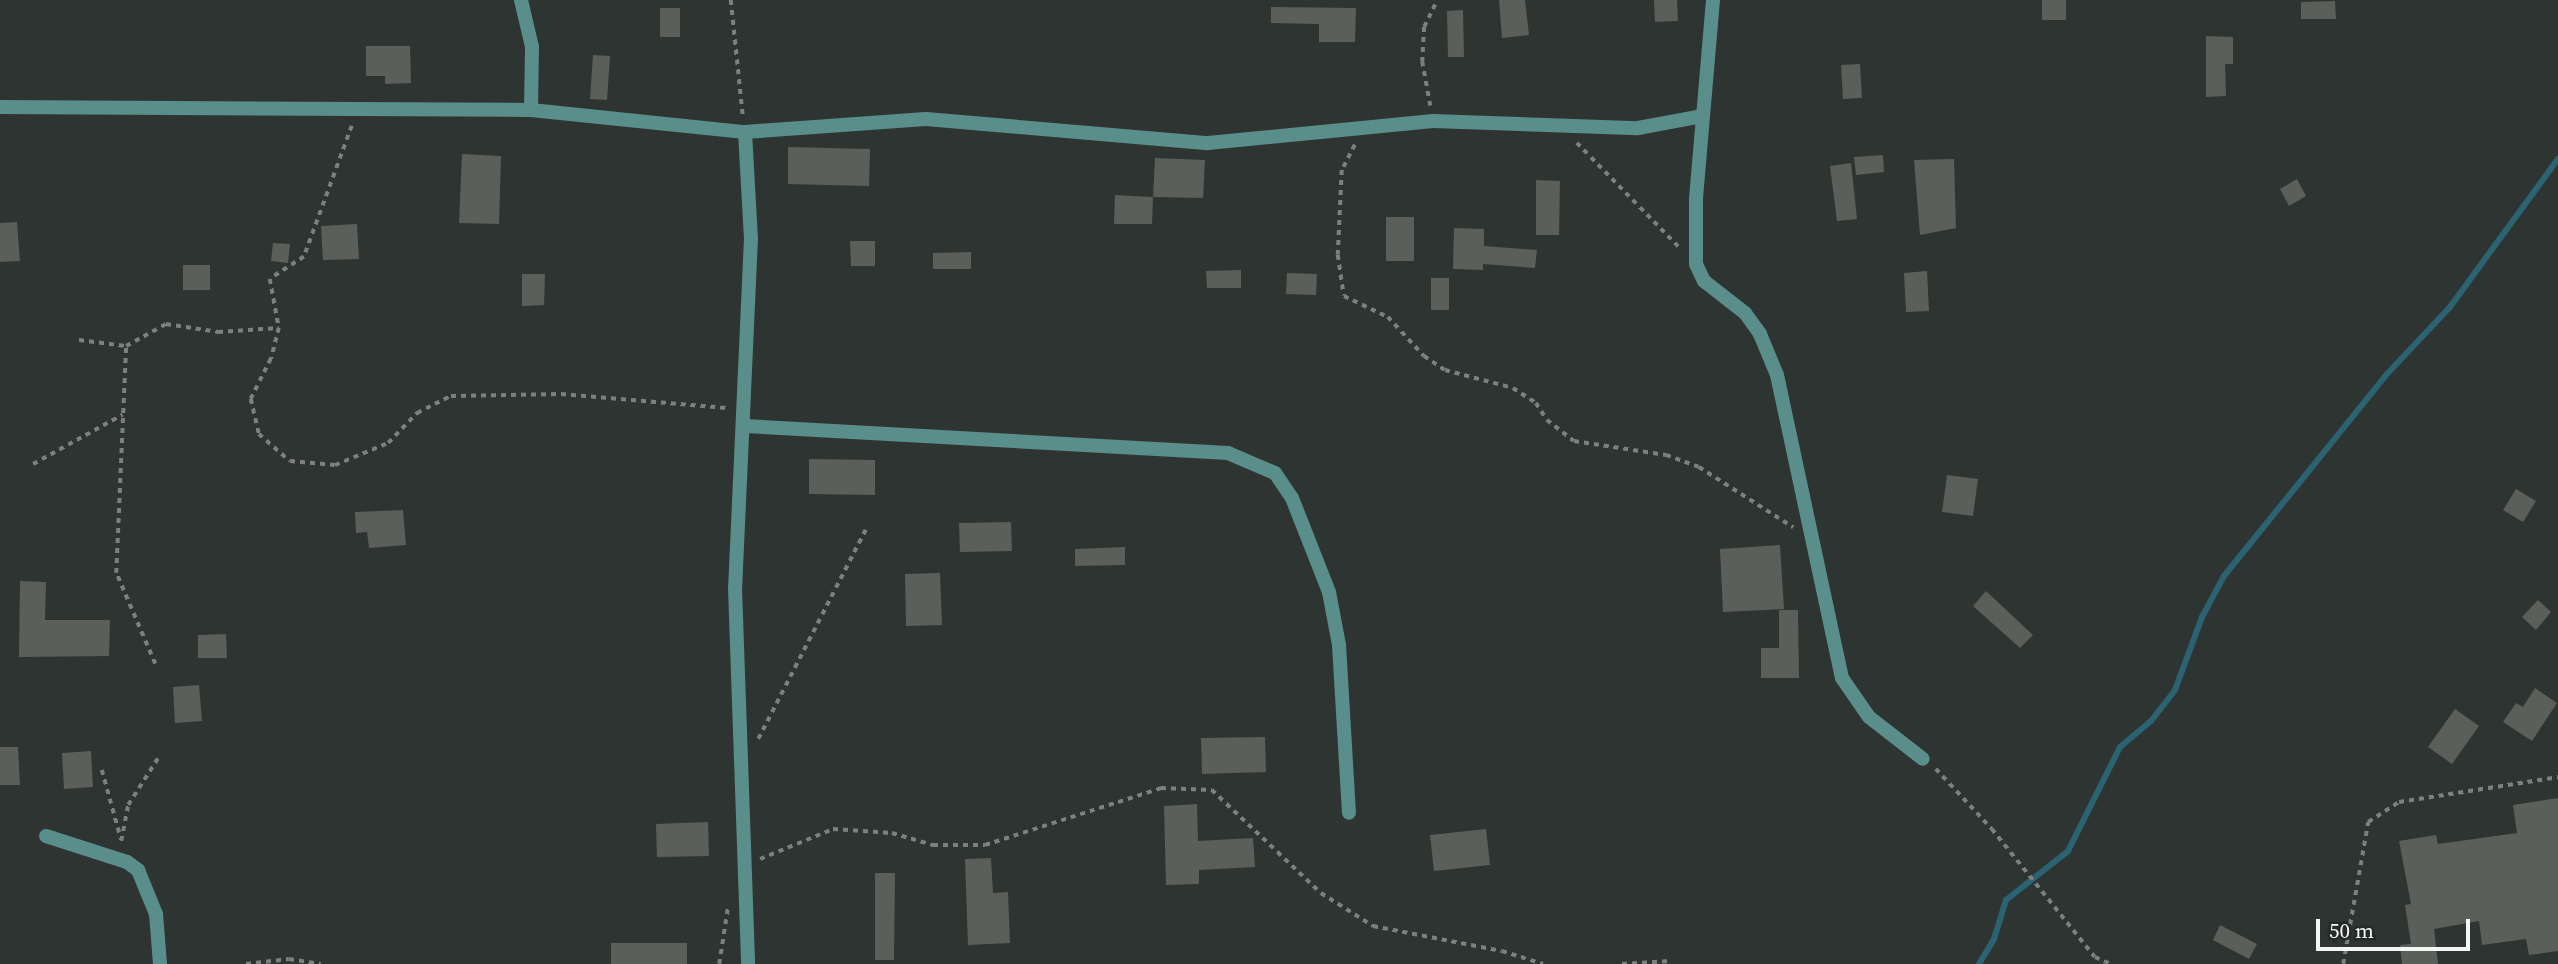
<!DOCTYPE html>
<html>
<head>
<meta charset="utf-8">
<style>
	body { margin:0 }
	#map { position:relative; width:2558px; height:964px; overflow:hidden; background:#2e3431; font-family:"Source Serif 4",serif }
	div>[style] { position:absolute }
	.stream>* { height:6px; margin:-3px; padding:0 3px; transform-origin:3px; border-radius:3px; background:#2b6373 }
	.building>* { inset:0; background:#5b5f5a }
	.path>* { height:3.5px; margin-top:-1.75px; transform-origin:0; background:repeating-linear-gradient(90deg,#7c817e 0 5px,transparent 0 10px) }
	.street>* { height:14px; margin:-7px; padding:0 7px; transform-origin:7px; border-radius:7px; background:#5a8e8b }
	span { translate:-50% -50%; white-space:nowrap; text-align:center; line-height:1.15; -webkit-text-stroke:7px #242a27; paint-order:stroke }
	.scale { position:absolute; left:2316px; top:919px; width:154px; height:32px; box-sizing:border-box; border:4px solid #f2f6f4; border-top:0; padding-left:9px; font-size:21px; line-height:24px; white-space:nowrap; color:#f2f6f4; -webkit-text-stroke:5px #242a27; paint-order:stroke }
</style>
</head>
<body>
<div id="map">
	<div class="stream">
		<div style="left:1979px;top:964px;width:29px;rotate:-59deg"></div>
		<div style="left:1994px;top:939px;width:41px;rotate:-72.9deg"></div>
		<div style="left:2006px;top:900px;width:79px;rotate:-38.3deg"></div>
		<div style="left:2068px;top:851px;width:116px;rotate:-63.4deg"></div>
		<div style="left:2120px;top:747px;width:40px;rotate:-40deg"></div>
		<div style="left:2151px;top:721px;width:39px;rotate:-52deg"></div>
		<div style="left:2175px;top:690px;width:78px;rotate:-69.7deg"></div>
		<div style="left:2202px;top:617px;width:47px;rotate:-61.8deg"></div>
		<div style="left:2224px;top:576px;width:260px;rotate:-51.1deg"></div>
		<div style="left:2387px;top:374px;width:92px;rotate:-46.8deg"></div>
		<div style="left:2450px;top:307px;width:183px;rotate:-53.9deg"></div>
	</div>
	<div class="building">
		<div style="clip-path:polygon(1499px 0,1525px 0,1529px 35px,1502px 38px)"></div>
		<div style="clip-path:polygon(1654px 0,1677px 0,1678px 21px,1655px 22px)"></div>
		<div style="clip-path:polygon(2042px 0,2066px 0,2066px 20px,2042px 20px)"></div>
		<div style="clip-path:polygon(2335px 1px,2336px 19px,2301px 19px,2301px 2px)"></div>
		<div style="clip-path:polygon(1271px 7px,1356px 8px,1355px 42px,1319px 42px,1319px 24px,1271px 23px)"></div>
		<div style="clip-path:polygon(660px 8px,680px 8px,680px 37px,660px 37px)"></div>
		<div style="clip-path:polygon(1463px 10px,1464px 57px,1448px 57px,1447px 11px)"></div>
		<div style="clip-path:polygon(2206px 36px,2233px 37px,2233px 64px,2225px 64px,2226px 96px,2206px 97px)"></div>
		<div style="clip-path:polygon(366px 46px,410px 46px,411px 83px,385px 84px,385px 76px,366px 76px)"></div>
		<div style="clip-path:polygon(593px 55px,610px 56px,607px 100px,590px 99px)"></div>
		<div style="clip-path:polygon(1860px 64px,1862px 98px,1843px 99px,1841px 65px)"></div>
		<div style="clip-path:polygon(788px 147px,870px 149px,869px 186px,788px 184px)"></div>
		<div style="clip-path:polygon(462px 154px,501px 156px,499px 224px,459px 223px)"></div>
		<div style="clip-path:polygon(1883px 155px,1884px 172px,1856px 175px,1854px 157px)"></div>
		<div style="clip-path:polygon(1155px 158px,1205px 160px,1203px 198px,1153px 197px)"></div>
		<div style="clip-path:polygon(1954px 159px,1956px 228px,1920px 235px,1914px 160px)"></div>
		<div style="clip-path:polygon(1851px 163px,1857px 219px,1837px 221px,1830px 166px)"></div>
		<div style="clip-path:polygon(2297px 179px,2306px 196px,2289px 206px,2280px 189px)"></div>
		<div style="clip-path:polygon(1536px 180px,1560px 181px,1559px 235px,1536px 235px)"></div>
		<div style="clip-path:polygon(1115px 195px,1153px 197px,1152px 224px,1114px 224px)"></div>
		<div style="clip-path:polygon(1386px 217px,1414px 217px,1414px 261px,1386px 261px)"></div>
		<div style="clip-path:polygon(17px 222px,20px 261px,0 262px,0 223px)"></div>
		<div style="clip-path:polygon(357px 224px,359px 259px,323px 260px,321px 226px)"></div>
		<div style="clip-path:polygon(1454px 228px,1484px 229px,1484px 246px,1537px 250px,1535px 268px,1483px 264px,1483px 270px,1453px 269px)"></div>
		<div style="clip-path:polygon(850px 241px,875px 241px,875px 266px,851px 266px)"></div>
		<div style="clip-path:polygon(273px 243px,290px 244px,288px 263px,271px 261px)"></div>
		<div style="clip-path:polygon(971px 252px,971px 269px,933px 269px,933px 253px)"></div>
		<div style="clip-path:polygon(183px 265px,210px 265px,210px 290px,183px 290px)"></div>
		<div style="clip-path:polygon(1241px 270px,1241px 288px,1207px 288px,1206px 271px)"></div>
		<div style="clip-path:polygon(1927px 271px,1929px 311px,1906px 312px,1904px 273px)"></div>
		<div style="clip-path:polygon(1287px 273px,1317px 274px,1316px 295px,1286px 294px)"></div>
		<div style="clip-path:polygon(522px 274px,545px 274px,544px 305px,522px 306px)"></div>
		<div style="clip-path:polygon(1431px 278px,1449px 278px,1449px 310px,1431px 310px)"></div>
		<div style="clip-path:polygon(809px 459px,875px 460px,875px 495px,809px 494px)"></div>
		<div style="clip-path:polygon(1947px 475px,1978px 479px,1973px 516px,1942px 512px)"></div>
		<div style="clip-path:polygon(2516px 489px,2536px 501px,2523px 522px,2503px 510px)"></div>
		<div style="clip-path:polygon(403px 510px,406px 545px,369px 548px,367px 532px,356px 533px,355px 512px)"></div>
		<div style="clip-path:polygon(1011px 522px,1012px 551px,960px 552px,959px 523px)"></div>
		<div style="clip-path:polygon(1780px 545px,1784px 609px,1723px 612px,1720px 549px)"></div>
		<div style="clip-path:polygon(1125px 547px,1125px 565px,1075px 566px,1075px 549px)"></div>
		<div style="clip-path:polygon(940px 573px,942px 625px,906px 626px,905px 574px)"></div>
		<div style="clip-path:polygon(20px 581px,46px 582px,45px 620px,110px 620px,109px 656px,19px 657px)"></div>
		<div style="clip-path:polygon(1986px 591px,2033px 635px,2020px 648px,1973px 606px)"></div>
		<div style="clip-path:polygon(2538px 600px,2551px 612px,2536px 630px,2522px 617px)"></div>
		<div style="clip-path:polygon(1779px 610px,1798px 610px,1799px 678px,1761px 678px,1761px 648px,1779px 648px)"></div>
		<div style="clip-path:polygon(226px 634px,227px 658px,198px 658px,198px 635px)"></div>
		<div style="clip-path:polygon(199px 685px,202px 721px,175px 723px,173px 687px)"></div>
		<div style="clip-path:polygon(2535px 688px,2557px 703px,2532px 741px,2503px 722px,2516px 703px,2523px 707px)"></div>
		<div style="clip-path:polygon(2455px 709px,2479px 726px,2452px 764px,2428px 747px)"></div>
		<div style="clip-path:polygon(1265px 737px,1266px 772px,1202px 774px,1201px 738px)"></div>
		<div style="clip-path:polygon(0 747px,18px 747px,20px 785px,0 785px)"></div>
		<div style="clip-path:polygon(91px 751px,93px 787px,64px 789px,62px 753px)"></div>
		<div style="clip-path:polygon(2558px 798px,2558px 951px,2529px 955px,2526px 939px,2482px 945px,2479px 921px,2434px 929px,2438px 964px,2402px 964px,2400px 945px,2411px 944px,2405px 905px,2411px 904px,2399px 841px,2436px 835px,2438px 844px,2517px 833px,2513px 805px)"></div>
		<div style="clip-path:polygon(1197px 804px,1198px 841px,1253px 838px,1255px 867px,1199px 870px,1199px 884px,1166px 885px,1164px 806px)"></div>
		<div style="clip-path:polygon(708px 822px,709px 856px,657px 857px,656px 824px)"></div>
		<div style="clip-path:polygon(1486px 829px,1490px 865px,1434px 871px,1430px 835px)"></div>
		<div style="clip-path:polygon(991px 858px,993px 893px,1008px 892px,1010px 943px,968px 945px,965px 859px)"></div>
		<div style="clip-path:polygon(875px 873px,895px 873px,894px 960px,875px 960px)"></div>
		<div style="clip-path:polygon(2220px 925px,2257px 944px,2249px 959px,2213px 940px)"></div>
		<div style="clip-path:polygon(611px 943px,687px 943px,687px 964px,611px 964px)"></div>
	</div>
	<div class="path">
		<div style="left:731px;top:0;width:117px;rotate:84.1deg"></div>
		<div style="left:1430px;top:106px;width:45px;rotate:-100.3deg"></div>
		<div style="left:1422px;top:62px;width:35px;rotate:-87deg"></div>
		<div style="left:1424px;top:27px;width:30px;rotate:-64deg"></div>
		<div style="left:352px;top:126px;width:140px;rotate:110.1deg"></div>
		<div style="left:304px;top:257px;width:40px;rotate:147.1deg"></div>
		<div style="left:270px;top:279px;width:50px;rotate:79.6deg"></div>
		<div style="left:279px;top:328px;width:32px;rotate:104deg"></div>
		<div style="left:271px;top:359px;width:45px;rotate:116.6deg"></div>
		<div style="left:251px;top:399px;width:36px;rotate:77deg"></div>
		<div style="left:259px;top:434px;width:41px;rotate:41.1deg"></div>
		<div style="left:290px;top:461px;width:45px;rotate:5.1deg"></div>
		<div style="left:335px;top:465px;width:57px;rotate:-22.5deg"></div>
		<div style="left:388px;top:443px;width:42px;rotate:-46deg"></div>
		<div style="left:417px;top:413px;width:38px;rotate:-27deg"></div>
		<div style="left:451px;top:396px;width:110px;rotate:-1deg"></div>
		<div style="left:561px;top:394px;width:166px;rotate:4.8deg"></div>
		<div style="left:1577px;top:143px;width:147px;rotate:45.6deg"></div>
		<div style="left:1355px;top:145px;width:28px;rotate:117deg"></div>
		<div style="left:1342px;top:170px;width:85px;rotate:92.7deg"></div>
		<div style="left:1338px;top:255px;width:41px;rotate:81.7deg"></div>
		<div style="left:1344px;top:296px;width:49px;rotate:25.5deg"></div>
		<div style="left:1388px;top:317px;width:53px;rotate:47.3deg"></div>
		<div style="left:1424px;top:356px;width:25px;rotate:34deg"></div>
		<div style="left:1445px;top:370px;width:70px;rotate:14.8deg"></div>
		<div style="left:1513px;top:388px;width:27px;rotate:33deg"></div>
		<div style="left:1536px;top:403px;width:20px;rotate:57deg"></div>
		<div style="left:1547px;top:420px;width:34px;rotate:38deg"></div>
		<div style="left:1574px;top:441px;width:93px;rotate:8.7deg"></div>
		<div style="left:1666px;top:455px;width:35px;rotate:20deg"></div>
		<div style="left:1699px;top:467px;width:112px;rotate:32.6deg"></div>
		<div style="left:79px;top:340px;width:47px;rotate:7.3deg"></div>
		<div style="left:33px;top:464px;width:102px;rotate:-28.8deg"></div>
		<div style="left:155px;top:664px;width:99px;rotate:-113.2deg"></div>
		<div style="left:116px;top:573px;width:227px;rotate:-87.5deg"></div>
		<div style="left:126px;top:346px;width:46px;rotate:-28.8deg"></div>
		<div style="left:166px;top:324px;width:53px;rotate:8.7deg"></div>
		<div style="left:218px;top:332px;width:61px;rotate:-3.8deg"></div>
		<div style="left:758px;top:739px;width:236px;rotate:-62.8deg"></div>
		<div style="left:1936px;top:769px;width:82px;rotate:47deg"></div>
		<div style="left:1992px;top:829px;width:164px;rotate:51.2deg"></div>
		<div style="left:2095px;top:957px;width:17px;rotate:24deg"></div>
		<div style="left:102px;top:770px;width:72px;rotate:74.6deg"></div>
		<div style="left:121px;top:841px;width:37px;rotate:-79deg"></div>
		<div style="left:128px;top:805px;width:59px;rotate:-57.4deg"></div>
		<div style="left:760px;top:859px;width:79px;rotate:-22.3deg"></div>
		<div style="left:833px;top:829px;width:59px;rotate:3.9deg"></div>
		<div style="left:892px;top:833px;width:43px;rotate:16.3deg"></div>
		<div style="left:933px;top:845px;width:52px"></div>
		<div style="left:985px;top:845px;width:185px;rotate:-17.9deg"></div>
		<div style="left:1161px;top:788px;width:51px;rotate:2.2deg"></div>
		<div style="left:1212px;top:790px;width:150px;rotate:43.4deg"></div>
		<div style="left:1321px;top:893px;width:62px;rotate:32.4deg"></div>
		<div style="left:1373px;top:926px;width:131px;rotate:11deg"></div>
		<div style="left:1502px;top:951px;width:43px;rotate:17.6deg"></div>
		<div style="left:246px;top:964px;width:43px;rotate:-6.6deg"></div>
		<div style="left:289px;top:959px;width:32px;rotate:9deg"></div>
		<div style="left:719px;top:964px;width:59px;rotate:-81.2deg"></div>
		<div style="left:1622px;top:964px;width:48px;rotate:-3.6deg"></div>
		<div style="left:2343px;top:964px;width:144px;rotate:-80deg"></div>
		<div style="left:2368px;top:822px;width:37px;rotate:-33deg"></div>
		<div style="left:2399px;top:802px;width:161px;rotate:-8.9deg"></div>
	</div>
	<div class="street">
		<div style="left:521px;top:0;width:48px;rotate:76.8deg"></div>
		<div style="left:532px;top:47px;width:63px;rotate:90.9deg"></div>
		<div style="left:1713px;top:0;width:200px;rotate:94.9deg"></div>
		<div style="left:1696px;top:199px;width:65px;rotate:90deg"></div>
		<div style="left:1696px;top:264px;width:19px;rotate:65deg"></div>
		<div style="left:1704px;top:281px;width:52px;rotate:38deg"></div>
		<div style="left:1745px;top:313px;width:26px;rotate:54deg"></div>
		<div style="left:1760px;top:334px;width:44px;rotate:67.5deg"></div>
		<div style="left:1777px;top:375px;width:310px;rotate:77.9deg"></div>
		<div style="left:1842px;top:678px;width:47px;rotate:55.3deg"></div>
		<div style="left:1869px;top:717px;width:68px;rotate:37.9deg"></div>
		<div style="left:0;top:107px;width:531px;rotate:0.32deg"></div>
		<div style="left:531px;top:110px;width:215px;rotate:5.9deg"></div>
		<div style="left:745px;top:132px;width:181px;rotate:-4.1deg"></div>
		<div style="left:926px;top:119px;width:283px;rotate:4.9deg"></div>
		<div style="left:1208px;top:143px;width:226px;rotate:-5.6deg"></div>
		<div style="left:1433px;top:121px;width:205px;rotate:2deg"></div>
		<div style="left:1638px;top:128px;width:65px;rotate:-10.6deg"></div>
		<div style="left:745px;top:132px;width:106px;rotate:86.8deg"></div>
		<div style="left:751px;top:238px;width:350px;rotate:92.6deg"></div>
		<div style="left:735px;top:588px;width:376px;rotate:88deg"></div>
		<div style="left:745px;top:426px;width:484px;rotate:3.2deg"></div>
		<div style="left:1228px;top:453px;width:51px;rotate:23.1deg"></div>
		<div style="left:1275px;top:473px;width:30px;rotate:56deg"></div>
		<div style="left:1292px;top:498px;width:101px;rotate:68.5deg"></div>
		<div style="left:1329px;top:592px;width:54px;rotate:79.3deg"></div>
		<div style="left:1339px;top:645px;width:168px;rotate:86.6deg"></div>
		<div style="left:46px;top:836px;width:85px;rotate:17.8deg"></div>
		<div style="left:127px;top:862px;width:14px;rotate:36deg"></div>
		<div style="left:138px;top:870px;width:48px;rotate:67.8deg"></div>
		<div style="left:156px;top:914px;width:50px;rotate:85.4deg"></div>
	</div>
	<div class="scale">50 m</div>
</div>
</body>
</html>
